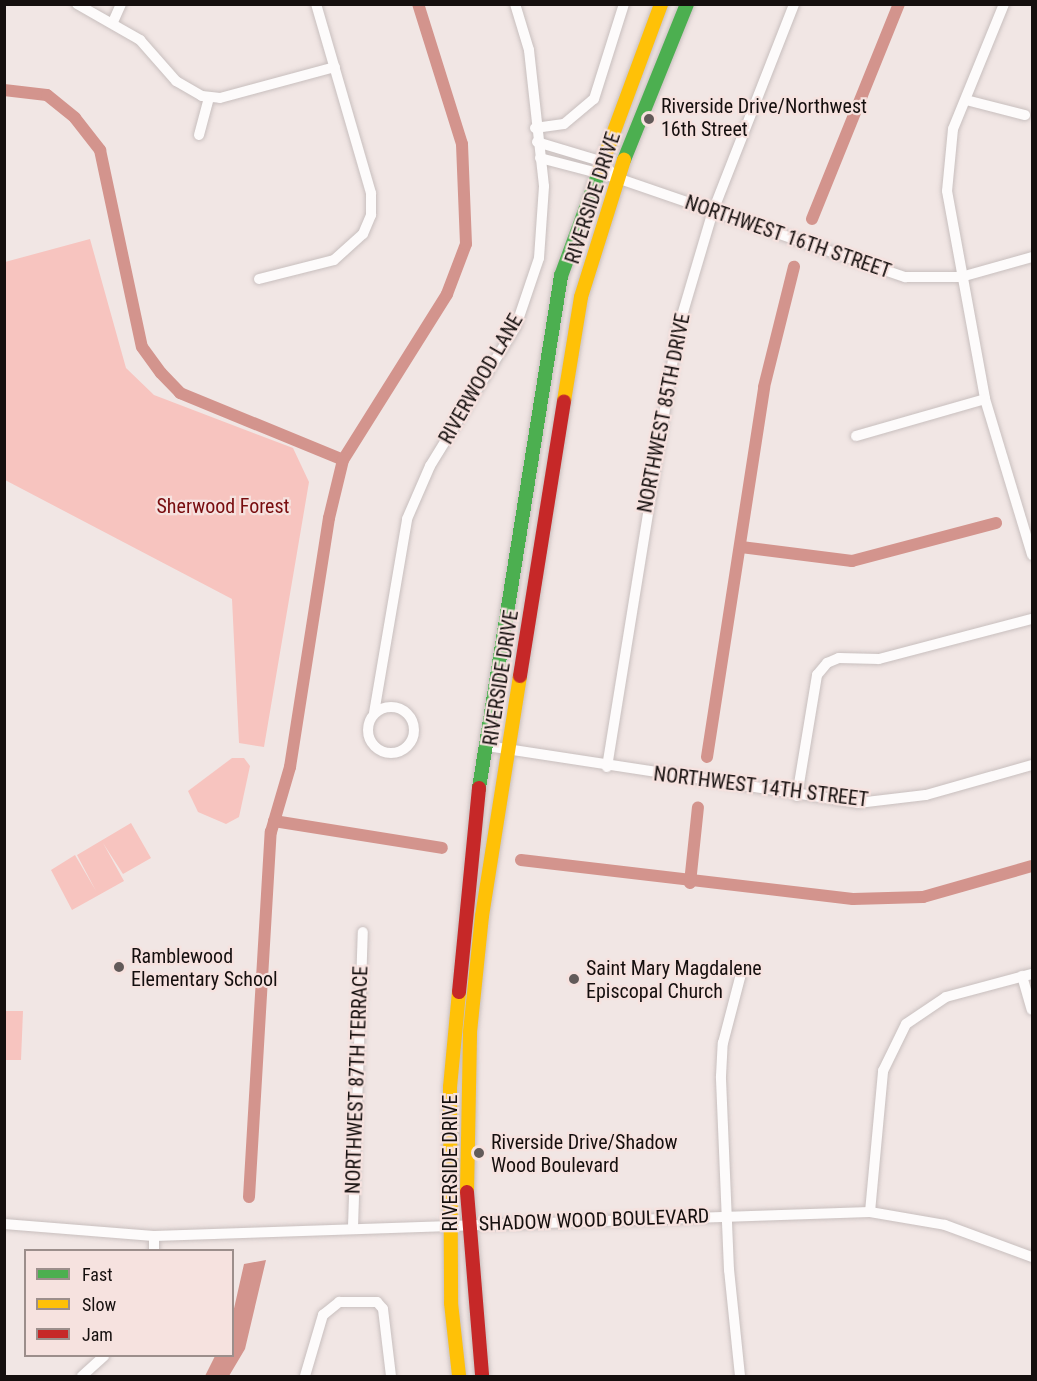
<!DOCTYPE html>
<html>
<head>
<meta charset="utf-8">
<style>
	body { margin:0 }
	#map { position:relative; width:1037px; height:1381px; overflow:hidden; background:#f1e6e4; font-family:"Roboto Condensed",sans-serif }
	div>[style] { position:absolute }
	.green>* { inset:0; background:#f7c4bf }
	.water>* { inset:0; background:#d3948d }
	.canal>* { height:12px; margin:-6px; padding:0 6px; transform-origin:6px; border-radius:6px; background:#d3948d }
	.roads { filter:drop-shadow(0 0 2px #c8bfbe) drop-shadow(0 0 2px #c8bfbe) }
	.street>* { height:10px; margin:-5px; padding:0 5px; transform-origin:5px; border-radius:5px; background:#fdfbfb }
	.street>.ring { margin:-5px; padding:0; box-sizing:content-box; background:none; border:10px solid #fdfbfb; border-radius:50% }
	.fast>* { height:14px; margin:-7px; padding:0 7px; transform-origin:7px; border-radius:7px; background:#4caf50 }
	.slow>* { height:14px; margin:-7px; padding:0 7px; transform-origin:7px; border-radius:7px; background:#ffc107 }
	.jam>* { height:14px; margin:-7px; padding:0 7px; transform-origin:7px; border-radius:7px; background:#c62828 }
	.dots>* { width:16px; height:16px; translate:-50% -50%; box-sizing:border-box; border:3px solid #f6e2df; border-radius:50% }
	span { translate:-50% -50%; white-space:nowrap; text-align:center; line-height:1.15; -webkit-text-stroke:4.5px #f6e2df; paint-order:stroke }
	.poi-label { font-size:20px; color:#150f0e }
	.left { translate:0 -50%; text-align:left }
	.street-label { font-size:20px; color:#150f0e }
	.park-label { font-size:20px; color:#780d0f }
	.frame { position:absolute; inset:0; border:6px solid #150f0e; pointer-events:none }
	.legend { position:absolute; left:24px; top:1249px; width:210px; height:108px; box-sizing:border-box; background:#f6e2df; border:2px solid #9c8e8b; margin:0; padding:8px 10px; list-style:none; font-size:18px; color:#150f0e }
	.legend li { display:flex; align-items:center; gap:12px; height:30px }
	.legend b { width:30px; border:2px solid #9c8e8b }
</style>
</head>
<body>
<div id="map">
	<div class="green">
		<div style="clip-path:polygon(90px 239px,126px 368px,154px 395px,293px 448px,309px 482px,264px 747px,239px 743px,232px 599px,5px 480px,5px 262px)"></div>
		<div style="clip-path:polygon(232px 758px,244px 758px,250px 766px,239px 817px,226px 824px,198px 812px,188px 791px)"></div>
		<div style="clip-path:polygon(131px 823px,151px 858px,123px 874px,103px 843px,124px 881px,72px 910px,51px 870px,75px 855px,96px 891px,77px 855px)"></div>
		<div style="clip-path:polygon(5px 1011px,23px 1011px,21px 1060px,5px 1060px)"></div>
	</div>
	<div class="water">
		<div style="clip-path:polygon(266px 1260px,245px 1349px,229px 1376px,205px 1376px,215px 1356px,232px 1356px,233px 1313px,244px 1264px)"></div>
	</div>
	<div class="canal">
		<div style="left:4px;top:90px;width:43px;rotate:6.6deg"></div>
		<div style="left:47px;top:95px;width:36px;rotate:39deg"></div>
		<div style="left:75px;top:118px;width:41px;rotate:52deg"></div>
		<div style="left:100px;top:150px;width:201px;rotate:78deg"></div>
		<div style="left:142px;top:347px;width:32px;rotate:54deg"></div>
		<div style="left:161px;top:373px;width:28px;rotate:46deg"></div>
		<div style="left:180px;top:393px;width:176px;rotate:22.3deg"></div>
		<div style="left:812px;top:219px;width:232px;rotate:-68deg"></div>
		<div style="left:741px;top:547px;width:112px;rotate:7.2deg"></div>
		<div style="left:852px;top:561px;width:149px;rotate:-14.8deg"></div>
		<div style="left:707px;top:757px;width:374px;rotate:-81.2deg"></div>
		<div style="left:764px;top:387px;width:124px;rotate:-76deg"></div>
		<div style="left:274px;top:821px;width:170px;rotate:9.1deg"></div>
		<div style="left:521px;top:860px;width:334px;rotate:6.7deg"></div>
		<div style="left:853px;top:899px;width:70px;rotate:-1.6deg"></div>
		<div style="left:923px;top:897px;width:113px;rotate:-15.9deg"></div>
		<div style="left:690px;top:883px;width:76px;rotate:-84deg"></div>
		<div style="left:249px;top:1197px;width:366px;rotate:-86.6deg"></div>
		<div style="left:271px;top:832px;width:68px;rotate:-73.7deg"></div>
		<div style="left:290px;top:767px;width:252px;rotate:-81.1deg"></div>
		<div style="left:329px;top:518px;width:60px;rotate:-76.4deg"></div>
		<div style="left:343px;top:460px;width:196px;rotate:-57.9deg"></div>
		<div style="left:447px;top:294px;width:53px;rotate:-69.2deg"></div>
		<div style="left:466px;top:244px;width:100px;rotate:-92.3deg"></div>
		<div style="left:462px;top:144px;width:147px;rotate:-107.4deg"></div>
	</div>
	<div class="roads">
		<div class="street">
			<div style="left:77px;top:4px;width:73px;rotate:29.7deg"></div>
			<div style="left:140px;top:40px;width:55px;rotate:48.7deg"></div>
			<div style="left:176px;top:81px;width:30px;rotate:30deg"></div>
			<div style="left:202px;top:96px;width:18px;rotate:6deg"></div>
			<div style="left:220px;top:98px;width:119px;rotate:-15.1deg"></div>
			<div style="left:1004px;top:4px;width:135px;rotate:112.2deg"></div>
			<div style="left:953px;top:129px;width:62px;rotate:95.5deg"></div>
			<div style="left:947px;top:191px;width:211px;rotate:79.6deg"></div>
			<div style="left:985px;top:399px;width:163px;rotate:73.2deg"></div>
			<div style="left:113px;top:22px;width:20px;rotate:-66deg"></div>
			<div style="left:966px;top:100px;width:61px;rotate:14.3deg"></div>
			<div style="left:535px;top:128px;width:29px;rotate:-8deg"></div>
			<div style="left:564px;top:124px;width:39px;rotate:-40deg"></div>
			<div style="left:594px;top:99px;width:100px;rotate:-72.5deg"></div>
			<div style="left:199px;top:135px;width:39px;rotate:-75deg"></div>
			<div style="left:537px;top:142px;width:66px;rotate:16.8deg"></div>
			<div style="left:600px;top:161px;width:24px;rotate:45deg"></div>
			<div style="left:540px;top:158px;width:80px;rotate:14.6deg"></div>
			<div style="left:617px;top:178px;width:305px;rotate:19deg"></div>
			<div style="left:905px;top:277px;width:56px"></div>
			<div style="left:961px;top:277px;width:74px;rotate:-15.7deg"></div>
			<div style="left:259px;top:279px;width:77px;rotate:-14.2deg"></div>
			<div style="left:334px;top:260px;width:39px;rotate:-42deg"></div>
			<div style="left:363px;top:234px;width:21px;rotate:-67deg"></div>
			<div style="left:371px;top:215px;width:22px;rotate:-90deg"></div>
			<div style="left:371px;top:193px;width:197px;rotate:-106.2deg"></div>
			<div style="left:856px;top:436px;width:134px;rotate:-16deg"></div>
			<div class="ring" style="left:368px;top:707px;width:36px;height:36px"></div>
			<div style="left:374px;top:713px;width:197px;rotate:-80.3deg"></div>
			<div style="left:407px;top:519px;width:58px;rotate:-66.5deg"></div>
			<div style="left:430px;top:466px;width:164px;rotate:-58.4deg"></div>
			<div style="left:516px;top:326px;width:72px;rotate:-71.3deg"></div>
			<div style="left:539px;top:258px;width:72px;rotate:-86deg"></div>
			<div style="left:544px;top:186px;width:137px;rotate:-96.3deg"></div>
			<div style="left:529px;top:50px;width:48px;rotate:-106.9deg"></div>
			<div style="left:487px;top:746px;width:375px;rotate:8.7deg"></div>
			<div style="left:858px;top:803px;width:68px;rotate:-6.7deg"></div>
			<div style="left:926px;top:795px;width:110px;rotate:-15.8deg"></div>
			<div style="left:607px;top:767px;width:444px;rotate:-80.8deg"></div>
			<div style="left:678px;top:329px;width:123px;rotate:-73.5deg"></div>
			<div style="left:713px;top:211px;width:222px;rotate:-68.6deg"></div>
			<div style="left:797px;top:796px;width:123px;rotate:-80.6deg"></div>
			<div style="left:817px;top:675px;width:16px;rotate:-50deg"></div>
			<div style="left:827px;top:663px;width:13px;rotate:-23deg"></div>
			<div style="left:839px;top:658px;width:40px;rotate:1.4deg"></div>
			<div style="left:879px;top:659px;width:158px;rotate:-14.7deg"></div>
			<div style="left:1022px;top:976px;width:35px;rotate:74deg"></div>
			<div style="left:870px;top:1212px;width:142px;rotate:-84.7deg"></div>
			<div style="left:883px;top:1071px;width:52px;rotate:-63.9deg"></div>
			<div style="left:906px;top:1024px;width:48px;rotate:-34deg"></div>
			<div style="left:946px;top:997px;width:89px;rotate:-15deg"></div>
			<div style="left:4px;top:1224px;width:150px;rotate:4.6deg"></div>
			<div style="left:154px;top:1236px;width:716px;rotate:-1.92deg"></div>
			<div style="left:870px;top:1212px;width:76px;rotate:9.8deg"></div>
			<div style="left:945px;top:1225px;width:93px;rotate:20.2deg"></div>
			<div style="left:353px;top:1227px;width:295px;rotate:-88.1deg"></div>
			<div style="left:154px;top:1250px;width:14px;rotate:-90deg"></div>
			<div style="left:82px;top:1376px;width:30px;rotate:-42deg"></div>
			<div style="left:305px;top:1376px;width:64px;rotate:-73.6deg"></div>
			<div style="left:323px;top:1315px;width:21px;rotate:-39deg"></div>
			<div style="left:339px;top:1302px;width:38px"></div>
			<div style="left:377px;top:1302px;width:9px;rotate:49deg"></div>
			<div style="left:383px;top:1309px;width:67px;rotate:83.2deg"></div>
			<div style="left:740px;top:1376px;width:107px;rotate:-95.9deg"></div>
			<div style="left:729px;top:1270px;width:194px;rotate:-92.4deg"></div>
			<div style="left:721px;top:1076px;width:33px;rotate:-87deg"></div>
			<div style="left:723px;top:1043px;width:71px;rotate:-75.4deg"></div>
		</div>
		<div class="fast">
			<div style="left:624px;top:160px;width:168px;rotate:-68deg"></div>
			<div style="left:479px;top:788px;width:519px;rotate:-80.9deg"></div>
			<div style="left:561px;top:276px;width:111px;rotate:-69.9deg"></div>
		</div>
		<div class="slow">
			<div style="left:599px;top:172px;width:179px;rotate:-69.7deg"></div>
			<div style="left:564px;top:401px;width:105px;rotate:-80.7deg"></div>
			<div style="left:581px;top:297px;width:144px;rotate:-72.6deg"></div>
			<div style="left:459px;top:992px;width:95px;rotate:95.4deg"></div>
			<div style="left:450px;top:1087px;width:216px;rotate:89.7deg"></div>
			<div style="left:451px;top:1303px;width:73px;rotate:83.7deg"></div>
			<div style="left:467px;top:1192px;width:160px;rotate:-88.9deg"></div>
			<div style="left:470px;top:1032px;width:117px;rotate:-84.1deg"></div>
			<div style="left:482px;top:916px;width:243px;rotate:-81deg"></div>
		</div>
		<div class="jam">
			<div style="left:520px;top:676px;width:278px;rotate:-80.9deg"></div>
			<div style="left:459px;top:992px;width:205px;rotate:-84.4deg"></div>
			<div style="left:467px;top:1192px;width:185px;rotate:85.3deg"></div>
		</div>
	</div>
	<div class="dots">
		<div style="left:649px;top:119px;background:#625a59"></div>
		<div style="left:119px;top:967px;background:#625a59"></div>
		<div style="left:574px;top:979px;background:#625a59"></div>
		<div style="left:479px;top:1153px;background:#625a59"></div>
	</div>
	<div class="poi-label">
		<span class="left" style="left:661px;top:118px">Riverside Drive/Northwest<br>16th Street</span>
		<span class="left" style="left:131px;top:968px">Ramblewood<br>Elementary School</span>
		<span class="left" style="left:586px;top:980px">Saint Mary Magdalene<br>Episcopal Church</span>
		<span class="left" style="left:491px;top:1154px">Riverside Drive/Shadow<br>Wood Boulevard</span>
	</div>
	<div class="street-label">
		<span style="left:593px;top:198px;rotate:-72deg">RIVERSIDE DRIVE</span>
		<span style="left:788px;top:237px;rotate:19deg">NORTHWEST 16TH STREET</span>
		<span style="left:481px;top:379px;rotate:-60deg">RIVERWOOD LANE</span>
		<span style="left:664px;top:413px;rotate:-79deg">NORTHWEST 85TH DRIVE</span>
		<span style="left:501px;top:678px;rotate:-81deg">RIVERSIDE DRIVE</span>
		<span style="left:761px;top:787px;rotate:7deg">NORTHWEST 14TH STREET</span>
		<span style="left:357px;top:1080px;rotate:-88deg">NORTHWEST 87TH TERRACE</span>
		<span style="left:450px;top:1163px;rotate:-90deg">RIVERSIDE DRIVE</span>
		<span style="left:594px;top:1220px;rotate:-2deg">SHADOW WOOD BOULEVARD</span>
	</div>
	<div class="park-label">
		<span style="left:223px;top:506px">Sherwood Forest</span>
	</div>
	<div class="frame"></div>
	<ul class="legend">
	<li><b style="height:8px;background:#4caf50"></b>Fast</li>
	<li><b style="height:8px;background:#ffc107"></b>Slow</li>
	<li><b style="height:8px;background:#c62828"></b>Jam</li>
	</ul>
</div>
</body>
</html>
